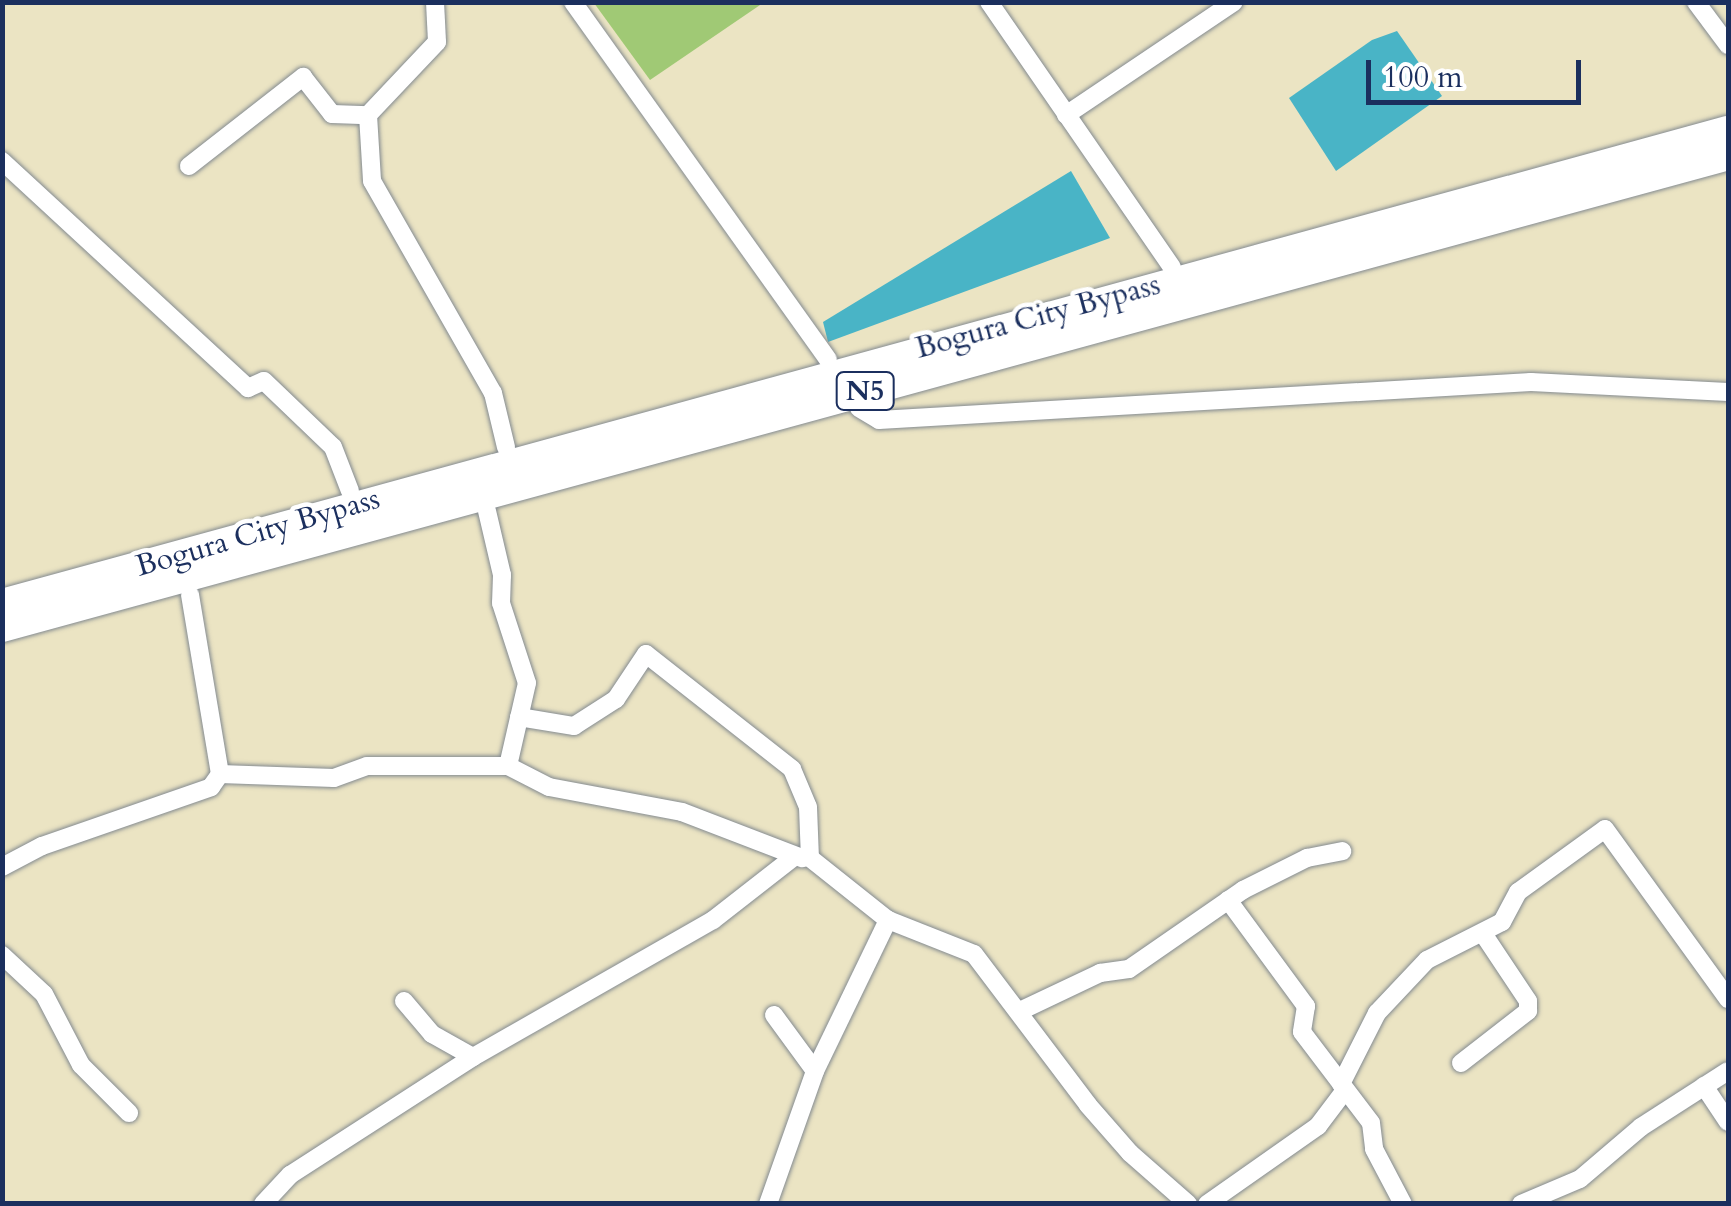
<!DOCTYPE html>
<html>
<head>
<meta charset="utf-8">
<style>
	body { margin:0 }
	#map { position:relative; width:1731px; height:1206px; overflow:hidden; background:#ebe4c3; font-family:Cardo,serif }
	div>[style] { position:absolute }
	.green>* { inset:0; background:#a0c975 }
	.water>* { inset:0; background:#49b4c6 }
	.roads { filter:drop-shadow(0 0 2px #838a90) drop-shadow(0 0 2px #838a90) }
	.street>* { height:18px; margin:-9px; padding:0 9px; transform-origin:9px; border-radius:9px; background:#fff }
	.highway>* { height:30px; margin:-15px; padding:0 15px; transform-origin:15px; border-radius:15px; background:#fff }
	span { translate:-50% -50%; white-space:nowrap; text-align:center; line-height:1.15; -webkit-text-stroke:9px #fff; paint-order:stroke }
	.shield-label span { padding:2px 8px; background:#fff; border:2px solid; border-radius:8px; -webkit-text-stroke-width:0 }
	.shield-label { font-size:28px; color:#1b2f5e; font-weight:700 }
	.street-label { font-size:30px; color:#1b2f5e }
	.frame { position:absolute; inset:0; border:5px solid #1b2f5e; pointer-events:none }
	.scale { position:absolute; left:1366px; top:60px; width:215px; height:45px; box-sizing:border-box; border:5px solid #1b2f5e; border-top:0; padding-left:12px; font-size:30px; line-height:35px; white-space:nowrap; color:#1b2f5e; -webkit-text-stroke:8px #fff; paint-order:stroke }
</style>
</head>
<body>
<div id="map">
	<div class="green">
		<div style="clip-path:polygon(594px 3px,763px 3px,650px 80px)"></div>
	</div>
	<div class="water">
		<div style="clip-path:polygon(1397px 31px,1442px 96px,1336px 171px,1289px 98px,1372px 40px)"></div>
		<div style="clip-path:polygon(1071px 171px,1110px 238px,828px 342px,823px 322px)"></div>
	</div>
	<div class="roads">
		<div class="street">
			<div style="left:435px;top:2px;width:40px;rotate:87.1deg"></div>
			<div style="left:437px;top:42px;width:100px;rotate:133.4deg"></div>
			<div style="left:368px;top:115px;width:66px;rotate:86.5deg"></div>
			<div style="left:372px;top:181px;width:244px;rotate:60.3deg"></div>
			<div style="left:493px;top:393px;width:56px;rotate:76.5deg"></div>
			<div style="left:573px;top:2px;width:439px;rotate:54.5deg"></div>
			<div style="left:989px;top:2px;width:322px;rotate:55.4deg"></div>
			<div style="left:1696px;top:2px;width:54px;rotate:53.3deg"></div>
			<div style="left:1066px;top:115px;width:202px;rotate:-33.9deg"></div>
			<div style="left:2px;top:161px;width:335px;rotate:42.7deg"></div>
			<div style="left:248px;top:388px;width:17px;rotate:-24deg"></div>
			<div style="left:264px;top:381px;width:95px;rotate:43.7deg"></div>
			<div style="left:333px;top:447px;width:47px;rotate:68.9deg"></div>
			<div style="left:189px;top:166px;width:145px;rotate:-38deg"></div>
			<div style="left:303px;top:77px;width:47px;rotate:51.9deg"></div>
			<div style="left:332px;top:114px;width:36px;rotate:2deg"></div>
			<div style="left:859px;top:408px;width:23px;rotate:31deg"></div>
			<div style="left:879px;top:420px;width:653px;rotate:-3.34deg"></div>
			<div style="left:1531px;top:382px;width:197px;rotate:2.9deg"></div>
			<div style="left:487px;top:511px;width:66px;rotate:76.8deg"></div>
			<div style="left:502px;top:575px;width:28px;rotate:92deg"></div>
			<div style="left:501px;top:603px;width:84px;rotate:72deg"></div>
			<div style="left:527px;top:683px;width:85px;rotate:102.9deg"></div>
			<div style="left:508px;top:766px;width:46px;rotate:27.1deg"></div>
			<div style="left:549px;top:787px;width:135px;rotate:10.6deg"></div>
			<div style="left:682px;top:812px;width:129px;rotate:21deg"></div>
			<div style="left:519px;top:717px;width:56px;rotate:9.3deg"></div>
			<div style="left:574px;top:726px;width:50px;rotate:-32.7deg"></div>
			<div style="left:616px;top:699px;width:54px;rotate:-56.3deg"></div>
			<div style="left:646px;top:654px;width:186px;rotate:38.2deg"></div>
			<div style="left:792px;top:769px;width:41px;rotate:67.2deg"></div>
			<div style="left:808px;top:807px;width:51px;rotate:87.8deg"></div>
			<div style="left:810px;top:858px;width:100px;rotate:38.5deg"></div>
			<div style="left:888px;top:920px;width:92px;rotate:21.6deg"></div>
			<div style="left:974px;top:954px;width:189px;rotate:52.9deg"></div>
			<div style="left:1088px;top:1105px;width:64px;rotate:48.8deg"></div>
			<div style="left:1130px;top:1153px;width:77px;rotate:41.3deg"></div>
			<div style="left:220px;top:774px;width:114px;rotate:2deg"></div>
			<div style="left:334px;top:778px;width:35px;rotate:-20deg"></div>
			<div style="left:367px;top:766px;width:141px"></div>
			<div style="left:2px;top:867px;width:45px;rotate:-27.7deg"></div>
			<div style="left:42px;top:846px;width:179px;rotate:-19.2deg"></div>
			<div style="left:211px;top:787px;width:16px;rotate:-55deg"></div>
			<div style="left:220px;top:774px;width:182px;rotate:-99.5deg"></div>
			<div style="left:1228px;top:900px;width:132px;rotate:53.7deg"></div>
			<div style="left:1306px;top:1006px;width:26px;rotate:99deg"></div>
			<div style="left:1302px;top:1032px;width:114px;rotate:52.8deg"></div>
			<div style="left:1371px;top:1123px;width:26px;rotate:83deg"></div>
			<div style="left:1374px;top:1149px;width:62px;rotate:62.2deg"></div>
			<div style="left:2px;top:955px;width:57px;rotate:42.9deg"></div>
			<div style="left:44px;top:994px;width:80px;rotate:62.5deg"></div>
			<div style="left:81px;top:1065px;width:68px;rotate:45deg"></div>
			<div style="left:404px;top:1001px;width:43px;rotate:49.7deg"></div>
			<div style="left:432px;top:1034px;width:47px;rotate:29.3deg"></div>
			<div style="left:1020px;top:1011px;width:89px;rotate:-25.4deg"></div>
			<div style="left:1100px;top:973px;width:29px;rotate:-8deg"></div>
			<div style="left:1129px;top:969px;width:139px;rotate:-34.7deg"></div>
			<div style="left:1243px;top:890px;width:72px;rotate:-26.6deg"></div>
			<div style="left:1307px;top:858px;width:36px;rotate:-11deg"></div>
			<div style="left:774px;top:1015px;width:69px;rotate:53.8deg"></div>
			<div style="left:1461px;top:1063px;width:85px;rotate:-37.8deg"></div>
			<div style="left:1528px;top:1011px;width:10px;rotate:-90deg"></div>
			<div style="left:1528px;top:1001px;width:79px;rotate:-123.7deg"></div>
			<div style="left:1341px;top:1084px;width:80px;rotate:-63.1deg"></div>
			<div style="left:1377px;top:1013px;width:73px;rotate:-46.7deg"></div>
			<div style="left:1427px;top:960px;width:84px;rotate:-26.9deg"></div>
			<div style="left:1502px;top:922px;width:34px;rotate:-62deg"></div>
			<div style="left:1518px;top:892px;width:107px;rotate:-35.9deg"></div>
			<div style="left:1605px;top:829px;width:210px;rotate:54.1deg"></div>
			<div style="left:1704px;top:1086px;width:43px;rotate:56.3deg"></div>
			<div style="left:263px;top:1204px;width:40px;rotate:-47deg"></div>
			<div style="left:290px;top:1175px;width:218px;rotate:-32.8deg"></div>
			<div style="left:473px;top:1057px;width:276px;rotate:-29.7deg"></div>
			<div style="left:713px;top:920px;width:103px;rotate:-37.9deg"></div>
			<div style="left:768px;top:1204px;width:141px;rotate:-70.5deg"></div>
			<div style="left:815px;top:1071px;width:168px;rotate:-64.2deg"></div>
			<div style="left:1207px;top:1204px;width:136px;rotate:-35.1deg"></div>
			<div style="left:1318px;top:1126px;width:41px;rotate:-52.9deg"></div>
			<div style="left:1521px;top:1204px;width:64px;rotate:-23deg"></div>
			<div style="left:1580px;top:1179px;width:80px;rotate:-40.4deg"></div>
			<div style="left:1641px;top:1127px;width:103px;rotate:-32.8deg"></div>
		</div>
		<div class="highway">
			<div style="left:2px;top:604px;width:1790px;rotate:-15.33deg"></div>
			<div style="left:2px;top:627px;width:1789px;rotate:-15.29deg"></div>
		</div>
	</div>
	<div class="shield-label">
		<span style="left:865px;top:391px">N5</span>
	</div>
	<div class="street-label">
		<span style="left:1038px;top:317px;rotate:-15deg">Bogura City Bypass</span>
		<span style="left:258px;top:533px;rotate:-16deg">Bogura City Bypass</span>
	</div>
	<div class="frame"></div>
	<div class="scale">100 m</div>
</div>
</body>
</html>
